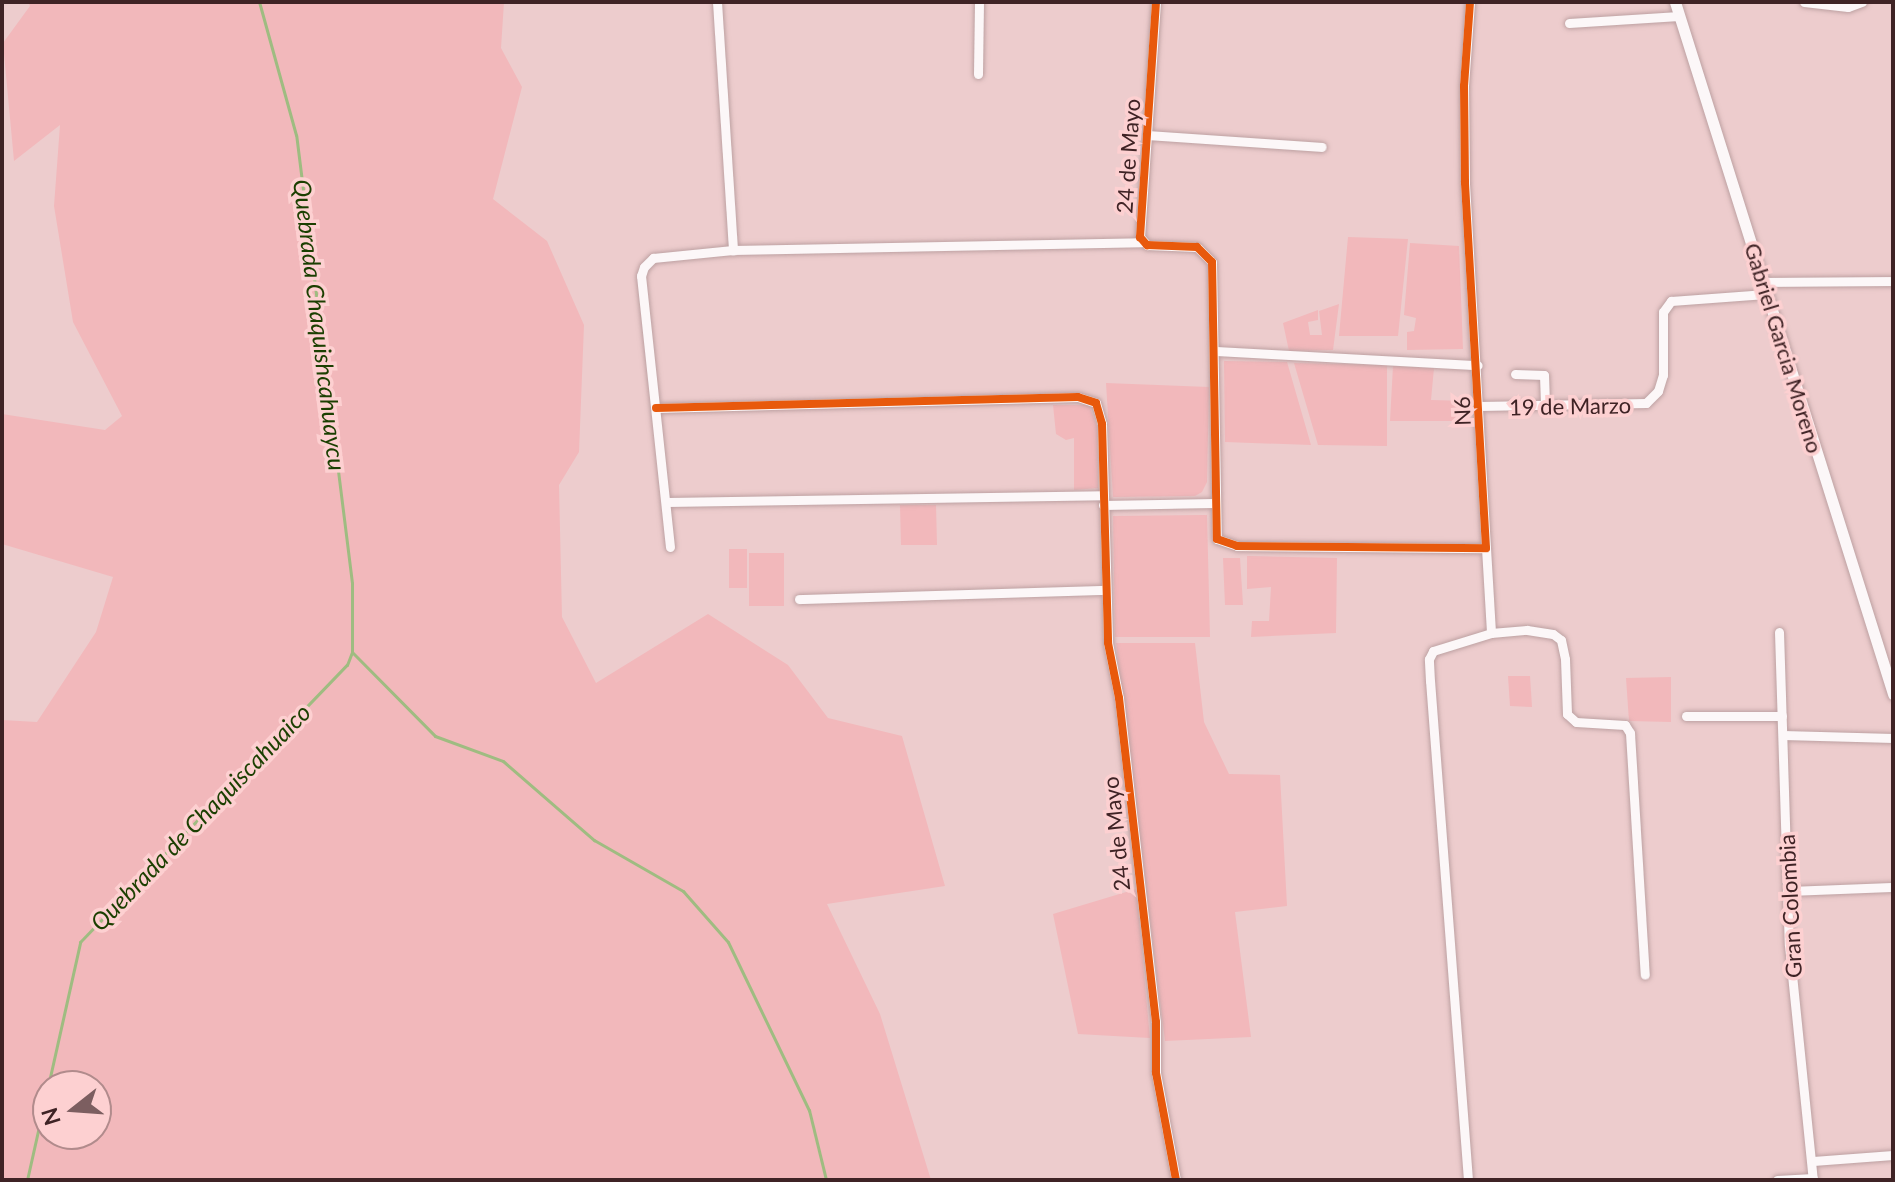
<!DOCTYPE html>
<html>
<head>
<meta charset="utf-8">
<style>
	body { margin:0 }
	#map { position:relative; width:1895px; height:1182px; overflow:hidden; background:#edcccd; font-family:Lato,sans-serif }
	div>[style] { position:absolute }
	.green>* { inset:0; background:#f2b8bb }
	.stream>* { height:3px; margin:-1.5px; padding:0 1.5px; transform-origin:1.5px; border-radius:1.5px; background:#9fbc81 }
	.roads { filter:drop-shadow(0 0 2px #bda1a2) drop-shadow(0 0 2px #bda1a2) }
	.minor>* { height:9px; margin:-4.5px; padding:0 4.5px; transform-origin:4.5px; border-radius:4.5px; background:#fcf7f8 }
	.tertiary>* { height:11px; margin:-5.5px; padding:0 5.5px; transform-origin:5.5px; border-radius:5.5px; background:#fcf7f8 }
	.cycleway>* { height:8px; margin:-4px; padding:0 4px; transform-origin:4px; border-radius:4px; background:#e8590c }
	span { translate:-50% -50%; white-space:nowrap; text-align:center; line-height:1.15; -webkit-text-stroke:7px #fdd0d1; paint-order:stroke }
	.street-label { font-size:22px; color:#3f2325 }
	.water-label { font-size:24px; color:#1b3f01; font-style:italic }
	.frame { position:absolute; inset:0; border:4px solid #3f2325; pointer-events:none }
	.north { position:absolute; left:32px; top:1070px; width:80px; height:80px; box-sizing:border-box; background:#fdd0d1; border:2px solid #b18b8c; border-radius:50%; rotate:253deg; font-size:22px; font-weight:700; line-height:32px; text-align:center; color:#3f2325 }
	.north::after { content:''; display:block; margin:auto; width:28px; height:36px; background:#7c5e60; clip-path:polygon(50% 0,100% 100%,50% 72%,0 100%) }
</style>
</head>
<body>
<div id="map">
	<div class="green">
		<div style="clip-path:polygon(evenodd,28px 2px,504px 2px,501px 48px,522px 87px,493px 199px,547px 241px,584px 325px,579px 452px,559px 485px,562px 617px,596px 683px,708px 614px,788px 665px,828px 718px,902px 736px,945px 886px,827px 904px,880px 1014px,931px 1180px,2px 1180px,2px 720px,37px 722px,96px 632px,113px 577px,2px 544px,2px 414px,105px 430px,122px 416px,73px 322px,54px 206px,60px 125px,14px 161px,3px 43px,30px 6px,28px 2px,48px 1086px,96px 1086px,96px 1134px,48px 1134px,48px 1086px)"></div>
		<div style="clip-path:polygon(1348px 237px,1408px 239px,1398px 336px,1339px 336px)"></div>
		<div style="clip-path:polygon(1410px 243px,1459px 246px,1463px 349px,1407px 350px,1407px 332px,1414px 331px,1416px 318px,1404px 315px)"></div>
		<div style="clip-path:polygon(1339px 304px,1333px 350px,1289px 351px,1283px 323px,1318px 310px,1318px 320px,1308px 322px,1310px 335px,1322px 335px,1319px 311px)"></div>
		<div style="clip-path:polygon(1224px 361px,1287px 362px,1311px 445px,1225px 442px)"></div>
		<div style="clip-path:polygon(1294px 363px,1387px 365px,1387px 446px,1318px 445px)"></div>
		<div style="clip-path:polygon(1393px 366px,1434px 368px,1431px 400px,1467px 401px,1468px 421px,1390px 421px)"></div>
		<div style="clip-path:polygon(1106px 383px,1209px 387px,1207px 482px,1202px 492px,1195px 496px,1113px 497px)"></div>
		<div style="clip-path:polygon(1053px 405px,1089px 405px,1097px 427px,1098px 488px,1074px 490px,1074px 438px,1066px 440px,1056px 434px)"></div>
		<div style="clip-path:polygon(900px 505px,936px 505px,937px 545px,901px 545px)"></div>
		<div style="clip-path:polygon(1207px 515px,1210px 637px,1115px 637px,1113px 516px)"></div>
		<div style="clip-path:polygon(729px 549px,747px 549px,747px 588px,729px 588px)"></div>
		<div style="clip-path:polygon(749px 553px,784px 553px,784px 606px,749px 606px)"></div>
		<div style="clip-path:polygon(1247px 556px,1337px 558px,1336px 633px,1251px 637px,1252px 621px,1269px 621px,1271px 587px,1247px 589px)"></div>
		<div style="clip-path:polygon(1223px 558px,1240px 558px,1243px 605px,1225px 605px)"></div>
		<div style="clip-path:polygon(1116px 643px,1195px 643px,1204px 722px,1229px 774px,1280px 775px,1287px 906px,1235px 912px,1251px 1037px,1165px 1041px)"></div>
		<div style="clip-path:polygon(1508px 676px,1530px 676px,1532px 707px,1510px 706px)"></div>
		<div style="clip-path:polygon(1671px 677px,1671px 722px,1629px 721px,1626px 678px)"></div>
		<div style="clip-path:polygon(1136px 889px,1150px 1038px,1078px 1034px,1053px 914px)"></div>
	</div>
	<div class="stream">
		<div style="left:352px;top:652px;width:118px;rotate:45.3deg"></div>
		<div style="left:435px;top:736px;width:72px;rotate:20.2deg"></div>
		<div style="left:503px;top:761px;width:121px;rotate:41deg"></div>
		<div style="left:594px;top:840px;width:103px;rotate:29.8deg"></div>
		<div style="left:683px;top:891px;width:68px;rotate:48.6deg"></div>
		<div style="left:728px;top:942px;width:187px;rotate:64.3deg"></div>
		<div style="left:809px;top:1110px;width:72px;rotate:76.3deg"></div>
		<div style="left:27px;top:1180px;width:244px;rotate:-77.4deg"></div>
		<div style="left:80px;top:942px;width:385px;rotate:-46.1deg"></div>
		<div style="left:347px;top:665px;width:14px;rotate:-69deg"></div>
		<div style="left:352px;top:652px;width:69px;rotate:-90deg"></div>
		<div style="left:352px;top:583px;width:451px;rotate:-97.1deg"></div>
		<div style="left:296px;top:135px;width:138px;rotate:-105.5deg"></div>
	</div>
	<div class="roads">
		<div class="minor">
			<div style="left:717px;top:2px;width:249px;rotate:86.3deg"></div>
			<div style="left:1156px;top:2px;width:236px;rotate:93.9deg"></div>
			<div style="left:1140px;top:237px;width:11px;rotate:49deg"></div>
			<div style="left:1147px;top:245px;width:50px;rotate:2.3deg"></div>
			<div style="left:1197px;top:247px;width:21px;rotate:45deg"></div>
			<div style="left:1212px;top:262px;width:277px;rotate:89deg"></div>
			<div style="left:1217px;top:539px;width:21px;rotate:19deg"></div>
			<div style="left:1237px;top:546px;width:249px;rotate:0.5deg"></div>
			<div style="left:1486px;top:548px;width:367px;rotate:-93.3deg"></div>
			<div style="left:1465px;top:182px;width:96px;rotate:-90.6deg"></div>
			<div style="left:1464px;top:86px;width:84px;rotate:-85.9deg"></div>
			<div style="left:1804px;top:2px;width:44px;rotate:6.5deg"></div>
			<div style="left:1848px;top:7px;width:15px;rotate:-20deg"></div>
			<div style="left:1569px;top:23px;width:110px;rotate:-3.6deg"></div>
			<div style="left:978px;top:74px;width:72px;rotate:-89.2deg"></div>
			<div style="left:1148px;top:135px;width:174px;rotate:3.9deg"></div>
			<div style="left:1763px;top:282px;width:130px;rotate:-0.4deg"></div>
			<div style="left:1216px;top:351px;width:262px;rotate:3.1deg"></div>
			<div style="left:1515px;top:374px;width:29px;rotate:2deg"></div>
			<div style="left:1544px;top:375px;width:31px;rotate:88deg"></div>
			<div style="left:1479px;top:406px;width:167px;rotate:-1deg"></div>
			<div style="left:1646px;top:403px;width:17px;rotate:-45deg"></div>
			<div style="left:1658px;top:391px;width:17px;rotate:-73deg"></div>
			<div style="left:1663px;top:375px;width:63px;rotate:-90deg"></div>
			<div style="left:1663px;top:312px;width:14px;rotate:-54deg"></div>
			<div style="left:1671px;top:301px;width:95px;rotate:-4.2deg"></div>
			<div style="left:656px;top:408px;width:422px;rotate:-1.5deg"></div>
			<div style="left:1078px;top:397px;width:19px;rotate:18deg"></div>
			<div style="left:1096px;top:403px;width:22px;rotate:74deg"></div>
			<div style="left:1102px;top:424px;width:219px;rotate:88.4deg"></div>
			<div style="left:1108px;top:643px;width:56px;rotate:78.7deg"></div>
			<div style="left:1119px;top:698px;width:326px;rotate:83.5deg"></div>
			<div style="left:1156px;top:1022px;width:51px;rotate:90deg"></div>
			<div style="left:1156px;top:1073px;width:109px;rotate:79.4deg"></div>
			<div style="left:667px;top:502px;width:436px;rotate:-0.9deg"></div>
			<div style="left:1103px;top:505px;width:111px;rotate:-1deg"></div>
			<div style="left:670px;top:547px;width:273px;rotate:-96.1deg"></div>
			<div style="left:641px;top:276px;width:9px;rotate:-72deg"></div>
			<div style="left:644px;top:267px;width:13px;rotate:-45deg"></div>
			<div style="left:653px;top:258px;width:80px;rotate:-5.7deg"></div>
			<div style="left:733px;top:250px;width:409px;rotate:-1.1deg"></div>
			<div style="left:1486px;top:548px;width:85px;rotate:86.6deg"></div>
			<div style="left:799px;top:599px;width:305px;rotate:-1.7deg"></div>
			<div style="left:1779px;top:632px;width:313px;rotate:88.2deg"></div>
			<div style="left:1789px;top:945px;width:236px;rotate:84.2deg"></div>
			<div style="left:1686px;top:716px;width:96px"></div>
			<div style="left:1783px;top:735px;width:110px;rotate:1.6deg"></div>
			<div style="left:1787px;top:891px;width:106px;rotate:-2.2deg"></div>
			<div style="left:1813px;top:1161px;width:80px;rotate:-4.3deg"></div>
			<div style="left:1468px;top:1180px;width:500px;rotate:-94.35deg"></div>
			<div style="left:1430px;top:681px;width:22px;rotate:-93deg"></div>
			<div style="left:1429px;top:659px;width:9px;rotate:-63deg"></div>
			<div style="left:1433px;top:651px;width:61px;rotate:-17.2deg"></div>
			<div style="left:1491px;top:633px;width:36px;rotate:-5deg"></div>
			<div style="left:1527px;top:630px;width:26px;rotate:9deg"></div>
			<div style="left:1553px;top:634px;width:10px;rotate:37deg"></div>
			<div style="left:1561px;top:640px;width:19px;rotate:78deg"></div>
			<div style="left:1565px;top:659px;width:55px;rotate:87.9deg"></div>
			<div style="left:1567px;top:714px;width:12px;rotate:42deg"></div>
			<div style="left:1576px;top:722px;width:49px;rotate:3.5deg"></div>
			<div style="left:1625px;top:725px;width:9px;rotate:58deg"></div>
			<div style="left:1630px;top:733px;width:242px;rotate:86.5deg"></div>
			<div style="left:1777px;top:1180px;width:36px;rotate:-3deg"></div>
		</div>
		<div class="tertiary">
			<div style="left:1675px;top:2px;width:726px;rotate:72.51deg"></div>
		</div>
	</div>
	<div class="cycleway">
		<div style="left:1156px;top:2px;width:236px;rotate:93.9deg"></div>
		<div style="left:1140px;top:237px;width:11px;rotate:49deg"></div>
		<div style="left:1147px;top:245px;width:50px;rotate:2.3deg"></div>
		<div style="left:1197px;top:247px;width:21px;rotate:45deg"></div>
		<div style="left:1212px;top:262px;width:277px;rotate:89deg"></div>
		<div style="left:1217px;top:539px;width:21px;rotate:19deg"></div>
		<div style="left:1237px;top:546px;width:249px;rotate:0.5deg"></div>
		<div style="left:1486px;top:548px;width:367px;rotate:-93.3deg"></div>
		<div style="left:1465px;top:182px;width:96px;rotate:-90.6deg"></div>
		<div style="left:1464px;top:86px;width:84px;rotate:-85.9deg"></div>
		<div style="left:656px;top:408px;width:422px;rotate:-1.5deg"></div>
		<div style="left:1078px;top:397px;width:19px;rotate:18deg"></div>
		<div style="left:1096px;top:403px;width:22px;rotate:74deg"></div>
		<div style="left:1102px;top:424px;width:219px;rotate:88.4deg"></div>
		<div style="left:1108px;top:643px;width:56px;rotate:78.7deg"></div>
		<div style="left:1119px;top:698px;width:326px;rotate:83.5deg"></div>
		<div style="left:1156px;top:1022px;width:51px;rotate:90deg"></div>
		<div style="left:1156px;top:1073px;width:109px;rotate:79.4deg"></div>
	</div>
	<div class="street-label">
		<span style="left:1128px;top:156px;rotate:-86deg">24 de Mayo</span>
		<span style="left:1784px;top:348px;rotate:73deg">Gabriel Garcia Moreno</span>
		<span style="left:1570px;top:406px;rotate:-1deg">19 de Marzo</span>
		<span style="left:1462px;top:411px;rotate:-92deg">N6</span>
		<span style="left:1116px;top:834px;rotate:-96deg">24 de Mayo</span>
		<span style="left:1790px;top:906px;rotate:-93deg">Gran Colombia</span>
	</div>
	<div class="water-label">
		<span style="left:320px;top:325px;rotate:83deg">Quebrada Chaquishcahuaycu</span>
		<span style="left:200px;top:817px;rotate:-46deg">Quebrada de Chaquiscahuaico</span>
	</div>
	<div class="frame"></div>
	<div class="north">N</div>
</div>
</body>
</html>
